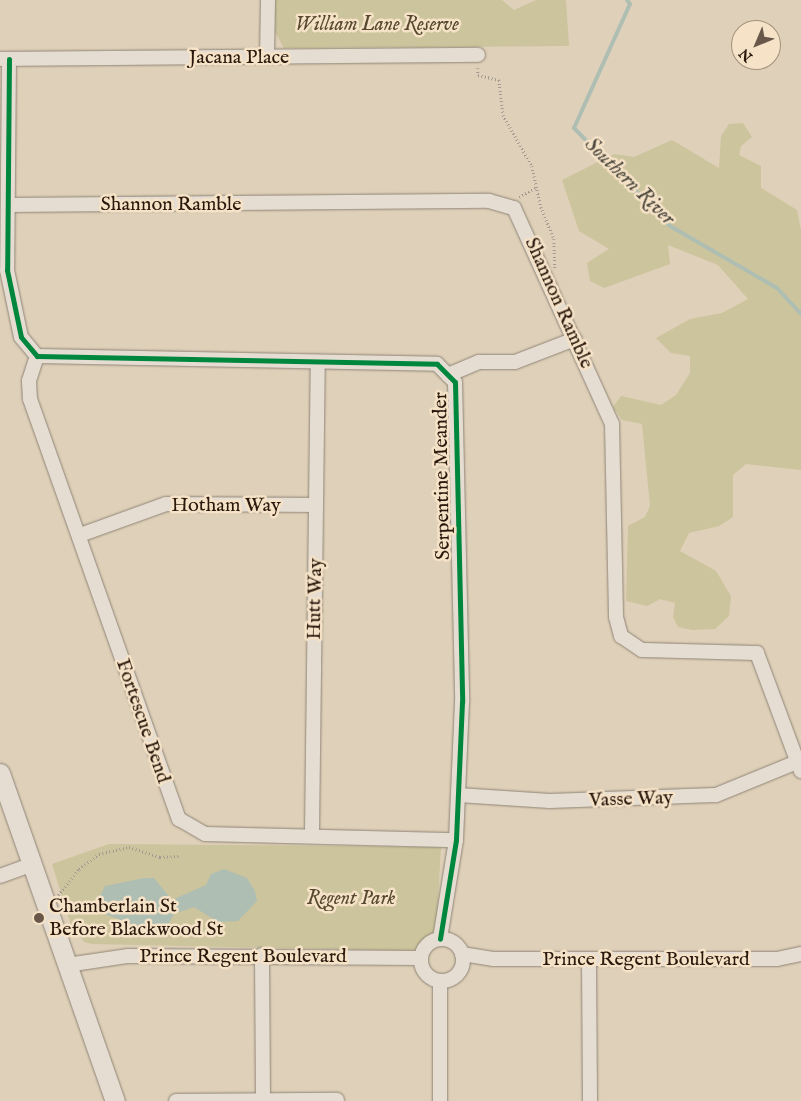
<!DOCTYPE html>
<html>
<head>
<meta charset="utf-8">
<style>
	body { margin:0 }
	#map { position:relative; width:801px; height:1101px; overflow:hidden; background:#dfd0b9; font-family:"IM FELL English",serif }
	div>[style] { position:absolute }
	.green>* { inset:0; background:#ccc49c }
	.water>* { inset:0; background:#afbeb3 }
	.stream>* { height:4px; margin:-2px; padding:0 2px; transform-origin:2px; border-radius:2px; background:#afbeb3 }
	.path>* { height:2.5px; margin-top:-1.25px; transform-origin:0; background:repeating-linear-gradient(90deg,#a29a90 0 1px,transparent 0 3.5px) }
	.roads { filter:drop-shadow(0 0 1px #8f8576) drop-shadow(0 0 1px #8f8576) }
	.minor>* { height:14px; margin:-7px; padding:0 7px; transform-origin:7px; border-radius:7px; background:#e5ddd2 }
	.minor>.ring { margin:-7px; padding:0; box-sizing:content-box; background:none; border:14px solid #e5ddd2; border-radius:50% }
	.secondary>* { height:19px; margin:-9.5px; padding:0 9.5px; transform-origin:9.5px; border-radius:9.5px; background:#e5ddd2 }
	.cycleway>* { height:5px; margin:-2.5px; padding:0 2.5px; transform-origin:2.5px; border-radius:2.5px; background:#00873e }
	.dots>* { width:14px; height:14px; translate:-50% -50%; box-sizing:border-box; border:2px solid #f5e2c7; border-radius:50% }
	span { translate:-50% -50%; white-space:nowrap; text-align:center; line-height:1.15; -webkit-text-stroke:5px #f5e2c7; paint-order:stroke }
	.park-label { font-size:20px; color:#564930; font-style:italic }
	.street-label { font-size:20px; color:#2a180c }
	.poi-label { font-size:20px; color:#2a180c }
	.left { translate:0 -50%; text-align:left }
	.water-label { font-size:21px; color:#4c483d; font-style:italic }
	.north { position:absolute; left:731px; top:20px; width:50px; height:50px; box-sizing:border-box; background:#f5e2c7; border:1px solid #a4917c; border-radius:50%; rotate:225deg; font-size:14px; font-weight:700; line-height:20px; text-align:center; color:#2a180c }
	.north::after { content:''; display:block; margin:auto; width:18px; height:22px; background:#695849; clip-path:polygon(50% 0,100% 100%,50% 72%,0 100%) }
</style>
</head>
<body>
<div id="map">
	<div class="green">
		<div style="clip-path:polygon(275px 0,502px 0,514px 10px,536px 0,566px 0,569px 46px,284px 48px,275px 32px)"></div>
		<div style="clip-path:polygon(743px 123px,752px 137px,741px 146px,739px 155px,761px 166px,761px 188px,797px 210px,801px 230px,801px 470px,746px 464px,733px 475px,733px 517px,719px 526px,689px 533px,680px 551px,716px 571px,731px 596px,729px 616px,715px 629px,692px 630px,678px 627px,673px 617px,675px 603px,660px 599px,647px 606px,626px 601px,628px 526px,645px 517px,650px 506px,642px 424px,622px 420px,613px 407px,621px 396px,661px 405px,676px 395px,690px 373px,690px 356px,671px 353px,656px 338px,690px 319px,722px 313px,748px 299px,718px 265px,668px 245px,670px 264px,604px 288px,590px 281px,587px 263px,609px 249px,579px 231px,562px 180px,614px 154px,634px 157px,672px 140px,719px 168px,721px 136px,729px 124px)"></div>
		<div style="clip-path:polygon(109px 844px,441px 847px,436px 935px,417px 951px,92px 944px,84px 942px,71px 925px,52px 864px)"></div>
	</div>
	<div class="water">
		<div style="clip-path:polygon(224px 869px,247px 878px,255px 891px,257px 901px,238px 921px,218px 922px,194px 907px,174px 914px,168px 925px,154px 932px,99px 912px,95px 905px,105px 886px,144px 878px,154px 878px,172px 900px,206px 885px,211px 874px)"></div>
	</div>
	<div class="stream">
		<div style="left:627px;top:0;width:5px;rotate:53deg"></div>
		<div style="left:630px;top:4px;width:136px;rotate:114.3deg"></div>
		<div style="left:574px;top:128px;width:137px;rotate:45.6deg"></div>
		<div style="left:670px;top:226px;width:124px;rotate:30.1deg"></div>
		<div style="left:777px;top:288px;width:35px;rotate:47deg"></div>
	</div>
	<div class="path">
		<div style="left:478px;top:68px;width:7px;rotate:90deg"></div>
		<div style="left:478px;top:75px;width:22px;rotate:13deg"></div>
		<div style="left:499px;top:80px;width:35px;rotate:83deg"></div>
		<div style="left:503px;top:115px;width:59px;rotate:60.4deg"></div>
		<div style="left:532px;top:166px;width:42px;rotate:77.6deg"></div>
		<div style="left:541px;top:207px;width:35px;rotate:68deg"></div>
		<div style="left:554px;top:239px;width:31px;rotate:88deg"></div>
		<div style="left:519px;top:197px;width:21px;rotate:-29deg"></div>
		<div style="left:58px;top:895px;width:33px;rotate:-51deg"></div>
		<div style="left:79px;top:869px;width:25px;rotate:-37deg"></div>
		<div style="left:99px;top:854px;width:31px;rotate:-13deg"></div>
		<div style="left:129px;top:847px;width:33px;rotate:18deg"></div>
		<div style="left:160px;top:857px;width:19px;rotate:-3deg"></div>
	</div>
	<div class="roads">
		<div class="minor">
			<div style="left:267px;top:57px;width:57px;rotate:-89deg"></div>
			<div style="left:1px;top:59px;width:477px;rotate:-0.5deg"></div>
			<div style="left:9px;top:59px;width:211px;rotate:90.5deg"></div>
			<div style="left:7px;top:270px;width:68px;rotate:78.2deg"></div>
			<div style="left:21px;top:337px;width:25px;rotate:50deg"></div>
			<div style="left:37px;top:356px;width:400px;rotate:1.1deg"></div>
			<div style="left:437px;top:364px;width:25px;rotate:45deg"></div>
			<div style="left:455px;top:382px;width:320px;rotate:88.7deg"></div>
			<div style="left:462px;top:702px;width:138px;rotate:92.5deg"></div>
			<div style="left:456px;top:840px;width:100px;rotate:99.2deg"></div>
			<div style="left:9px;top:205px;width:480px;rotate:-0.5deg"></div>
			<div style="left:489px;top:201px;width:26px;rotate:16deg"></div>
			<div style="left:514px;top:208px;width:237px;rotate:65.6deg"></div>
			<div style="left:612px;top:424px;width:193px;rotate:88.8deg"></div>
			<div style="left:616px;top:617px;width:20px;rotate:75deg"></div>
			<div style="left:621px;top:636px;width:25px;rotate:34deg"></div>
			<div style="left:642px;top:650px;width:115px;rotate:1.5deg"></div>
			<div style="left:757px;top:653px;width:126px;rotate:69.6deg"></div>
			<div style="left:37px;top:356px;width:26px;rotate:108deg"></div>
			<div style="left:29px;top:381px;width:18px;rotate:87deg"></div>
			<div style="left:30px;top:399px;width:446px;rotate:70.5deg"></div>
			<div style="left:179px;top:819px;width:30px;rotate:30deg"></div>
			<div style="left:205px;top:834px;width:251px;rotate:1.4deg"></div>
			<div style="left:448px;top:375px;width:34px;rotate:-23deg"></div>
			<div style="left:479px;top:362px;width:36px"></div>
			<div style="left:515px;top:362px;width:64px;rotate:-21deg"></div>
			<div style="left:80px;top:535px;width:91px;rotate:-19.8deg"></div>
			<div style="left:166px;top:504px;width:150px;rotate:0.4deg"></div>
			<div style="left:458px;top:795px;width:92px;rotate:3.7deg"></div>
			<div style="left:550px;top:801px;width:166px;rotate:-2.1deg"></div>
			<div style="left:716px;top:795px;width:87px;rotate:-22.2deg"></div>
			<div style="left:312px;top:834px;width:471px;rotate:-89.3deg"></div>
			<div style="left:0;top:876px;width:33px;rotate:-20deg"></div>
			<div class="ring" style="left:421px;top:939px;width:28px;height:28px"></div>
			<div style="left:462px;top:954px;width:31px;rotate:9deg"></div>
			<div style="left:493px;top:959px;width:284px"></div>
			<div style="left:777px;top:959px;width:25px;rotate:-12deg"></div>
			<div style="left:262px;top:955px;width:145px;rotate:89.6deg"></div>
			<div style="left:589px;top:959px;width:142px;rotate:89.6deg"></div>
			<div style="left:67px;top:965px;width:62px;rotate:-8.4deg"></div>
			<div style="left:128px;top:956px;width:292px;rotate:0.4deg"></div>
			<div style="left:176px;top:1101px;width:161px;rotate:-0.4deg"></div>
			<div style="left:440px;top:1101px;width:120px;rotate:-90deg"></div>
		</div>
		<div class="secondary">
			<div style="left:0;top:773px;width:348px;rotate:70.7deg"></div>
		</div>
	</div>
	<div class="cycleway">
		<div style="left:9px;top:59px;width:211px;rotate:90.5deg"></div>
		<div style="left:7px;top:270px;width:68px;rotate:78.2deg"></div>
		<div style="left:21px;top:337px;width:25px;rotate:50deg"></div>
		<div style="left:37px;top:356px;width:400px;rotate:1.1deg"></div>
		<div style="left:437px;top:364px;width:25px;rotate:45deg"></div>
		<div style="left:455px;top:382px;width:320px;rotate:88.7deg"></div>
		<div style="left:462px;top:702px;width:138px;rotate:92.5deg"></div>
		<div style="left:456px;top:840px;width:100px;rotate:99.2deg"></div>
	</div>
	<div class="dots">
		<div style="left:39px;top:918px;background:#695849"></div>
	</div>
	<div class="park-label">
		<span style="left:377px;top:24px">William Lane Reserve</span>
		<span style="left:351px;top:898px">Regent Park</span>
	</div>
	<div class="street-label">
		<span style="left:239px;top:57px">Jacana Place</span>
		<span style="left:171px;top:204px">Shannon Ramble</span>
		<span style="left:559px;top:303px;rotate:66deg">Shannon Ramble</span>
		<span style="left:442px;top:476px;rotate:-91deg">Serpentine Meander</span>
		<span style="left:226px;top:505px">Hotham Way</span>
		<span style="left:315px;top:599px;rotate:-89deg">Hutt Way</span>
		<span style="left:143px;top:721px;rotate:71deg">Fortescue Bend</span>
		<span style="left:631px;top:799px;rotate:-2deg">Vasse Way</span>
		<span style="left:243px;top:956px">Prince Regent Boulevard</span>
		<span style="left:646px;top:959px">Prince Regent Boulevard</span>
	</div>
	<div class="poi-label">
		<span class="left" style="left:49px;top:918px">Chamberlain St<br>Before Blackwood St</span>
	</div>
	<div class="water-label">
		<span style="left:629px;top:182px;rotate:44deg">Southern River</span>
	</div>
	<div class="north">N</div>
</div>
</body>
</html>
